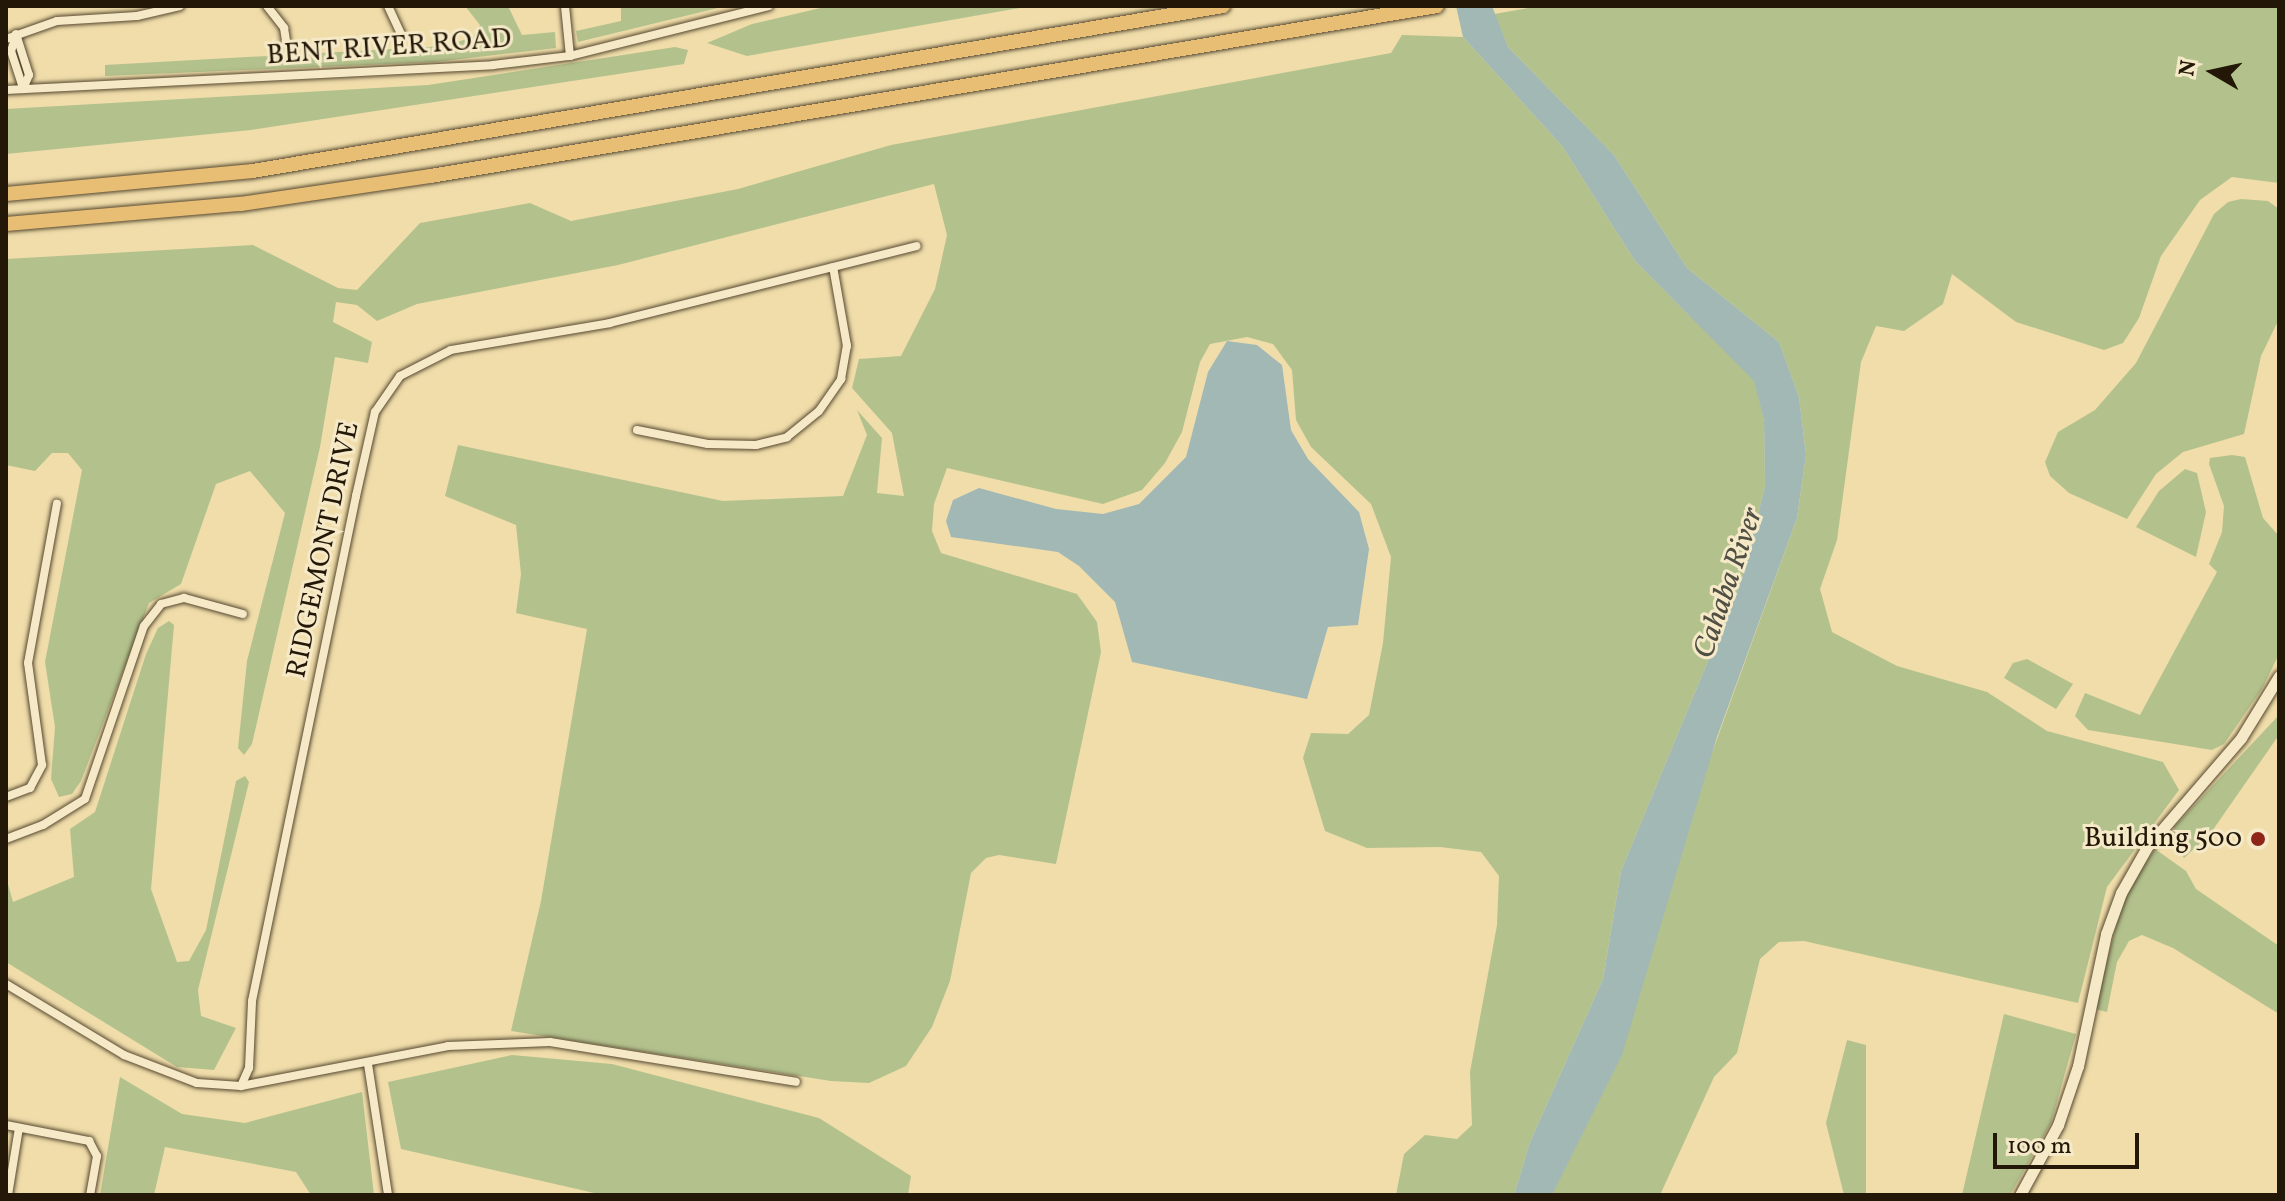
<!DOCTYPE html>
<html>
<head>
<meta charset="utf-8">
<style>
	body { margin:0 }
	#map { position:relative; width:2285px; height:1201px; overflow:hidden; background:#f0ddaa; font-family:Vollkorn,serif }
	div>[style] { position:absolute }
	.green>* { inset:0; background:#b3c28d }
	.water>* { inset:0; background:#a1b8b5 }
	.roads { filter:drop-shadow(0 0 2px #564830) drop-shadow(0 0 2px #564830) }
	.street>* { height:8px; margin:-4px; padding:0 4px; transform-origin:4px; border-radius:4px; background:#f5e9c8 }
	.secondary>* { height:11px; margin:-5.5px; padding:0 5.5px; transform-origin:5.5px; border-radius:5.5px; background:#f5e9c8 }
	.highway>* { height:14px; margin:-7px; padding:0 7px; transform-origin:7px; border-radius:7px; background:#e8be75 }
	.dots>* { width:22px; height:22px; translate:-50% -50%; box-sizing:border-box; border:4px solid #f5e9c8; border-radius:50% }
	span { translate:-50% -50%; white-space:nowrap; text-align:center; line-height:1.15; -webkit-text-stroke:6px #f5e9c8; paint-order:stroke }
	.street-label { font-size:28px; color:#231707 }
	.poi-label { font-size:28px; color:#231707 }
	.right { translate:-100% -50%; text-align:right }
	.water-label { font-size:30px; color:#4f4f44; font-style:italic }
	.frame { position:absolute; inset:0; border:8px solid #231707; pointer-events:none }
	.north { position:absolute; left:2173px; top:32px; width:80px; height:80px; -webkit-text-stroke:6px #f5e9c8; paint-order:stroke; rotate:279deg; font-size:22px; font-weight:700; line-height:32px; text-align:center; color:#231707 }
	.north::after { content:''; display:block; margin:auto; width:28px; height:36px; background:#231707; clip-path:polygon(50% 0,100% 100%,50% 72%,0 100%) }
	.scale { position:absolute; left:1993px; top:1133px; width:146px; height:36px; box-sizing:border-box; border:4px solid #231707; border-top:0; padding-left:10px; font-size:24px; line-height:28px; white-space:nowrap; color:#231707; -webkit-text-stroke:6px #f5e9c8; paint-order:stroke }
</style>
</head>
<body>
<div id="map">
	<div class="green">
		<div style="clip-path:polygon(465px 6px,508px 6px,522px 35px,555px 32px,556px 48px,435px 62px,105px 76px,105px 65px,445px 46px,473px 37px,480px 25px)"></div>
		<div style="clip-path:polygon(621px 6px,726px 6px,578px 42px,576px 31px,621px 21px)"></div>
		<div style="clip-path:polygon(829px 6px,1031px 6px,747px 56px,707px 43px,752px 24px)"></div>
		<div style="clip-path:polygon(1540px 6px,2279px 6px,2279px 183px,2232px 177px,2200px 200px,2161px 256px,2139px 318px,2123px 343px,2104px 350px,2016px 322px,1952px 274px,1943px 304px,1904px 331px,1876px 326px,1861px 362px,1837px 540px,1820px 589px,1832px 632px,1897px 666px,1987px 692px,2047px 731px,2163px 762px,2179px 790px,2107px 887px,2078px 1003px,1804px 941px,1779px 942px,1760px 959px,1737px 1053px,1714px 1077px,1660px 1195px,1552px 1195px,1797px 518px,1806px 455px,1799px 397px,1779px 342px,1687px 268px,1614px 155px,1508px 47px,1494px 14px)"></div>
		<div style="clip-path:polygon(1402px 35px,1463px 37px,1562px 146px,1635px 261px,1755px 381px,1764px 421px,1765px 486px,1742px 579px,1621px 871px,1603px 979px,1530px 1142px,1514px 1195px,1396px 1195px,1404px 1154px,1425px 1135px,1457px 1139px,1472px 1125px,1470px 1072px,1497px 925px,1499px 876px,1481px 852px,1440px 847px,1367px 848px,1325px 831px,1303px 758px,1311px 733px,1348px 734px,1369px 715px,1383px 643px,1391px 557px,1371px 504px,1311px 447px,1296px 420px,1292px 370px,1273px 344px,1247px 337px,1210px 344px,1200px 362px,1182px 432px,1165px 463px,1142px 490px,1103px 504px,947px 468px,934px 504px,932px 531px,941px 553px,1077px 594px,1097px 622px,1101px 652px,1056px 864px,999px 855px,986px 858px,971px 873px,950px 981px,932px 1027px,906px 1066px,869px 1083px,831px 1081px,511px 1031px,541px 901px,587px 629px,516px 613px,521px 574px,516px 525px,445px 496px,458px 445px,723px 501px,843px 496px,867px 435px,857px 410px,882px 438px,877px 493px,904px 496px,892px 433px,852px 388px,859px 359px,901px 356px,935px 289px,947px 235px,934px 184px,618px 265px,417px 304px,377px 321px,357px 305px,336px 302px,333px 322px,372px 342px,368px 363px,335px 357px,320px 447px,252px 744px,244px 755px,238px 748px,247px 661px,285px 513px,250px 471px,216px 484px,181px 584px,149px 603px,81px 781px,72px 794px,59px 797px,51px 779px,55px 727px,45px 662px,82px 470px,68px 453px,52px 453px,35px 471px,6px 465px,6px 259px,253px 245px,338px 288px,357px 290px,420px 223px,530px 203px,571px 221px,738px 189px,891px 145px,1391px 53px)"></div>
		<div style="clip-path:polygon(675px 47px,688px 50px,684px 64px,251px 130px,6px 154px,6px 109px,428px 85px)"></div>
		<div style="clip-path:polygon(2241px 199px,2268px 201px,2279px 209px,2279px 319px,2261px 356px,2244px 434px,2183px 452px,2156px 474px,2127px 519px,2069px 493px,2050px 476px,2045px 462px,2058px 432px,2095px 410px,2136px 363px,2214px 214px,2228px 202px)"></div>
		<div style="clip-path:polygon(2232px 455px,2245px 457px,2263px 518px,2279px 536px,2279px 654px,2262px 689px,2224px 744px,2212px 750px,2088px 730px,2075px 716px,2085px 693px,2140px 715px,2217px 572px,2209px 564px,2222px 532px,2224px 506px,2209px 464px,2210px 458px)"></div>
		<div style="clip-path:polygon(2185px 469px,2197px 473px,2206px 512px,2196px 557px,2136px 527px,2159px 491px)"></div>
		<div style="clip-path:polygon(169px 621px,174px 625px,151px 889px,177px 962px,189px 961px,206px 930px,236px 781px,245px 776px,249px 782px,198px 990px,201px 1016px,236px 1028px,214px 1070px,177px 1067px,6px 962px,6px 877px,13px 902px,74px 877px,70px 829px,95px 812px,146px 654px,158px 628px)"></div>
		<div style="clip-path:polygon(2027px 659px,2073px 684px,2056px 709px,2004px 678px,2013px 663px)"></div>
		<div style="clip-path:polygon(2279px 715px,2279px 735px,2210px 834px,2184px 858px,2171px 837px,2175px 826px)"></div>
		<div style="clip-path:polygon(2155px 849px,2186px 871px,2196px 889px,2279px 946px,2279px 1014px,2173px 948px,2142px 935px,2129px 941px,2117px 962px,2107px 1012px,2095px 1009px,2124px 894px)"></div>
		<div style="clip-path:polygon(2004px 1014px,2076px 1034px,2051px 1123px,2010px 1195px,1962px 1195px)"></div>
		<div style="clip-path:polygon(1847px 1040px,1866px 1045px,1866px 1195px,1844px 1195px,1826px 1123px)"></div>
		<div style="clip-path:polygon(512px 1055px,612px 1064px,819px 1118px,911px 1176px,908px 1195px,603px 1195px,401px 1149px,388px 1082px)"></div>
		<div style="clip-path:polygon(120px 1077px,182px 1114px,245px 1123px,362px 1092px,374px 1195px,311px 1195px,296px 1172px,165px 1147px,154px 1195px,100px 1195px)"></div>
	</div>
	<div class="water">
		<div style="clip-path:polygon(1456px 6px,1492px 6px,1508px 47px,1614px 155px,1687px 268px,1779px 342px,1799px 397px,1806px 455px,1797px 518px,1717px 737px,1622px 1055px,1552px 1195px,1514px 1195px,1530px 1142px,1603px 979px,1621px 871px,1742px 579px,1765px 486px,1764px 421px,1754px 381px,1635px 261px,1562px 146px,1463px 37px)"></div>
		<div style="clip-path:polygon(1227px 341px,1257px 345px,1282px 365px,1291px 430px,1308px 459px,1359px 512px,1369px 549px,1358px 625px,1328px 627px,1307px 699px,1132px 662px,1115px 602px,1079px 566px,1058px 552px,951px 537px,946px 521px,953px 500px,979px 488px,1056px 509px,1103px 514px,1139px 504px,1186px 457px,1208px 372px)"></div>
	</div>
	<div class="roads">
		<div class="street">
			<div style="left:267px;top:6px;width:28px;rotate:52deg"></div>
			<div style="left:284px;top:28px;width:13px;rotate:81deg"></div>
			<div style="left:388px;top:6px;width:31px;rotate:65deg"></div>
			<div style="left:565px;top:6px;width:50px;rotate:84.3deg"></div>
			<div style="left:16px;top:34px;width:43px;rotate:72.4deg"></div>
			<div style="left:29px;top:75px;width:15px;rotate:113deg"></div>
			<div style="left:16px;top:35px;width:17px;rotate:107deg"></div>
			<div style="left:11px;top:51px;width:40px;rotate:72deg"></div>
			<div style="left:6px;top:39px;width:54px;rotate:-19.4deg"></div>
			<div style="left:57px;top:21px;width:80px;rotate:-3.6deg"></div>
			<div style="left:137px;top:16px;width:44px;rotate:-13.1deg"></div>
			<div style="left:6px;top:90px;width:488px;rotate:-2.9deg"></div>
			<div style="left:493px;top:65px;width:78px;rotate:-6.7deg"></div>
			<div style="left:570px;top:56px;width:205px;rotate:-14.1deg"></div>
			<div style="left:637px;top:430px;width:72px;rotate:11.2deg"></div>
			<div style="left:708px;top:444px;width:48px;rotate:1.2deg"></div>
			<div style="left:756px;top:445px;width:32px;rotate:-14deg"></div>
			<div style="left:787px;top:437px;width:41px;rotate:-39.1deg"></div>
			<div style="left:819px;top:411px;width:39px;rotate:-55deg"></div>
			<div style="left:841px;top:379px;width:34px;rotate:-80deg"></div>
			<div style="left:847px;top:346px;width:80px;rotate:-100deg"></div>
			<div style="left:6px;top:797px;width:26px;rotate:-21deg"></div>
			<div style="left:30px;top:788px;width:26px;rotate:-62deg"></div>
			<div style="left:42px;top:765px;width:103px;rotate:-97.8deg"></div>
			<div style="left:28px;top:663px;width:162px;rotate:-79.7deg"></div>
			<div style="left:6px;top:839px;width:40px;rotate:-21deg"></div>
			<div style="left:43px;top:825px;width:49px;rotate:-31.8deg"></div>
			<div style="left:85px;top:799px;width:183px;rotate:-71.2deg"></div>
			<div style="left:144px;top:626px;width:28px;rotate:-52deg"></div>
			<div style="left:161px;top:604px;width:24px;rotate:-15deg"></div>
			<div style="left:184px;top:598px;width:61px;rotate:15.2deg"></div>
			<div style="left:6px;top:984px;width:138px;rotate:31deg"></div>
			<div style="left:124px;top:1055px;width:78px;rotate:21deg"></div>
			<div style="left:197px;top:1083px;width:44px;rotate:3.9deg"></div>
			<div style="left:241px;top:1086px;width:211px;rotate:-10.9deg"></div>
			<div style="left:448px;top:1046px;width:102px;rotate:-2.2deg"></div>
			<div style="left:550px;top:1042px;width:249px;rotate:9.2deg"></div>
			<div style="left:368px;top:1064px;width:133px;rotate:81.3deg"></div>
			<div style="left:241px;top:1086px;width:20px;rotate:-66deg"></div>
			<div style="left:249px;top:1068px;width:67px;rotate:-87.4deg"></div>
			<div style="left:252px;top:1001px;width:516px;rotate:-78.36deg"></div>
			<div style="left:356px;top:496px;width:86px;rotate:-77.3deg"></div>
			<div style="left:375px;top:412px;width:44px;rotate:-55.2deg"></div>
			<div style="left:400px;top:376px;width:57px;rotate:-27deg"></div>
			<div style="left:451px;top:350px;width:161px;rotate:-9.6deg"></div>
			<div style="left:610px;top:323px;width:316px;rotate:-14.1deg"></div>
			<div style="left:6px;top:1125px;width:85px;rotate:10.9deg"></div>
			<div style="left:89px;top:1141px;width:17px;rotate:62deg"></div>
			<div style="left:97px;top:1156px;width:40px;rotate:100deg"></div>
			<div style="left:8px;top:1195px;width:68px;rotate:-80.7deg"></div>
		</div>
		<div class="secondary">
			<div style="left:2020px;top:1195px;width:80px;rotate:-61.5deg"></div>
			<div style="left:2058px;top:1125px;width:62px;rotate:-71.3deg"></div>
			<div style="left:2078px;top:1066px;width:135px;rotate:-78deg"></div>
			<div style="left:2106px;top:934px;width:44px;rotate:-69.9deg"></div>
			<div style="left:2121px;top:893px;width:53px;rotate:-60.5deg"></div>
			<div style="left:2147px;top:847px;width:144px;rotate:-49.2deg"></div>
			<div style="left:2241px;top:738px;width:73px;rotate:-58.5deg"></div>
		</div>
		<div class="highway">
			<div style="left:6px;top:194px;width:248px;rotate:-5.3deg"></div>
			<div style="left:253px;top:171px;width:984px;rotate:-9.65deg"></div>
			<div style="left:6px;top:224px;width:236px;rotate:-4.9deg"></div>
			<div style="left:241px;top:204px;width:192px;rotate:-8.4deg"></div>
			<div style="left:431px;top:176px;width:1020px;rotate:-9.59deg"></div>
		</div>
	</div>
	<div class="dots">
		<div style="left:2258px;top:839px;background:#8f2418"></div>
	</div>
	<div class="street-label">
		<span style="left:389px;top:48px;rotate:-4deg">BENT RIVER ROAD</span>
		<span style="left:324px;top:550px;rotate:-78deg">RIDGEMONT DRIVE</span>
	</div>
	<div class="poi-label">
		<span class="right" style="left:2242px;top:839px">Building 500</span>
	</div>
	<div class="water-label">
		<span style="left:1729px;top:583px;rotate:-71deg">Cahaba River</span>
	</div>
	<div class="frame"></div>
	<div class="north">N</div>
	<div class="scale">100 m</div>
</div>
</body>
</html>
